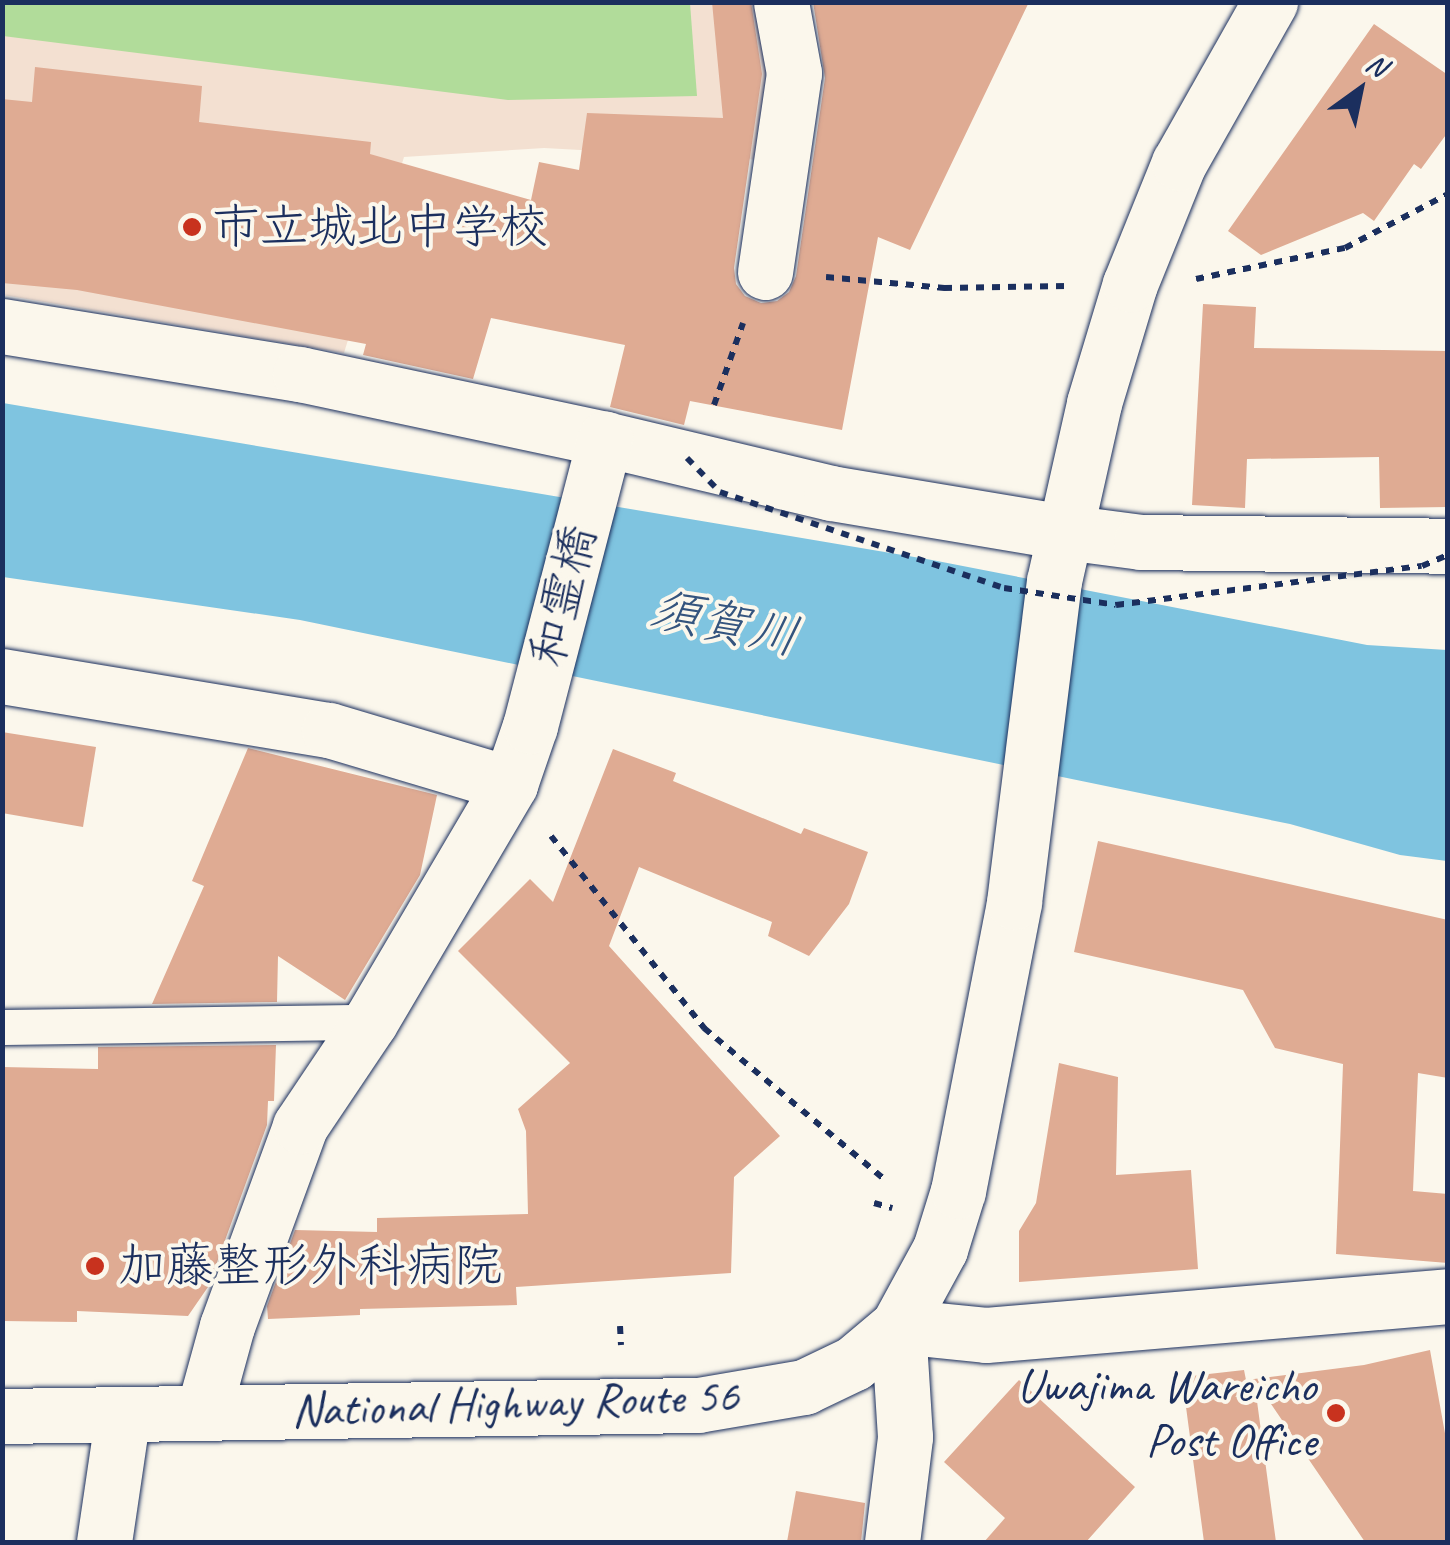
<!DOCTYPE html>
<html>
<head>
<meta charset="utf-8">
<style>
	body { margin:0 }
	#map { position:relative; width:1450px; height:1545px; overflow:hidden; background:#fbf7ec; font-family:Caveat,"Klee One",sans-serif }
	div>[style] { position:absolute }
	.built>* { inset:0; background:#f3e0d1 }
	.green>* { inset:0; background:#b1dc9a }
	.water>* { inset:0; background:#7fc4e0 }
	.building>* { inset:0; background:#dfab93 }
	.path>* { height:6px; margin-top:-3px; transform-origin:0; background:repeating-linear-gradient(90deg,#1b2f5e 0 8px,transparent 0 16px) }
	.roads { filter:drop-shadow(0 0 2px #1b2f5e) drop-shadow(0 0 2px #1b2f5e) }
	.service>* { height:35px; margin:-17.5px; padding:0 17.5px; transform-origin:17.5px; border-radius:17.5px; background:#fbf7ec }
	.minor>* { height:55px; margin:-27.5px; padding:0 27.5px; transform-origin:27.5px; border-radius:27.5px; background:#fbf7ec }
	.trunk>* { height:55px; margin:-27.5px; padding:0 27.5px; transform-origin:27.5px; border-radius:27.5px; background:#fbf7ec }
	.path-bridge>* { height:6px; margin-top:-3px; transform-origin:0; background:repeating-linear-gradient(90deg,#1b2f5e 0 8px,transparent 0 16px) }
	.dots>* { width:28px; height:28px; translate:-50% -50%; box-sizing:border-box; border:5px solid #fbf7ec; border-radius:50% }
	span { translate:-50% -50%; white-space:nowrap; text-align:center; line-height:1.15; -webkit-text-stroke:8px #fbf7ec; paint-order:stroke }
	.poi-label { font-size:48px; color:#1b2f5e }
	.left { translate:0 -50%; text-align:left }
	.right { translate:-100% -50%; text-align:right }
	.street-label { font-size:48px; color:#1b2f5e }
	.water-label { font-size:50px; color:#34547e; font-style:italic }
	.frame { position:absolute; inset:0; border:5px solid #1b2f5e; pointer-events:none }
	.north { position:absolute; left:1310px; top:40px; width:100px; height:100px; -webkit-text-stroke:8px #fbf7ec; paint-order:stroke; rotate:33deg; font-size:28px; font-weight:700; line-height:40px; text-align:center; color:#1b2f5e }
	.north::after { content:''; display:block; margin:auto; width:35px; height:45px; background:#1b2f5e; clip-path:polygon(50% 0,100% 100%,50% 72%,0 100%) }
</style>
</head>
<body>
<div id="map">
	<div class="built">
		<div style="clip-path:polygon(2px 3px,757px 3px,769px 78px,762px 160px,544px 148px,404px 157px,344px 353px,3px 295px)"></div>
	</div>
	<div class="green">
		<div style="clip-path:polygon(3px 2px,690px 3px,697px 96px,508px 100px,3px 36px)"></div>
	</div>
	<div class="water">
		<div style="clip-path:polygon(3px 403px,932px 560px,1367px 645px,1447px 650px,1447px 861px,1400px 855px,1290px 824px,300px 620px,3px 577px)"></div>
	</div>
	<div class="building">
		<div style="clip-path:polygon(712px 2px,751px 2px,762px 74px,734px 268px,736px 284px,745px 296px,761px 303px,777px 301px,789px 292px,796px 276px,825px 78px,813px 2px,1029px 2px,910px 250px,878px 237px,842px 430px,690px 401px,684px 425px,610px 407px,625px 345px,491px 318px,473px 379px,363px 355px,366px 344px,77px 290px,2px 283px,2px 99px,32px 102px,35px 67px,202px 86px,199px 122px,371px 142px,370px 154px,531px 200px,539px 162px,579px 170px,587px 113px,723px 118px)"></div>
		<div style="clip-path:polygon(1374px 24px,1448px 75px,1448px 132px,1421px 169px,1414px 164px,1374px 221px,1363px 213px,1261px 255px,1228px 231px)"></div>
		<div style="clip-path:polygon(1203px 304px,1256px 307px,1254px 348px,1448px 351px,1448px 507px,1380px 508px,1379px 457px,1247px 459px,1245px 508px,1192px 505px)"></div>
		<div style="clip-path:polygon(2px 732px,96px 747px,83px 827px,2px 813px)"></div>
		<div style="clip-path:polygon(248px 748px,437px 795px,420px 875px,345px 1000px,278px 956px,277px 1002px,152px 1004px,204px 886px,192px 881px)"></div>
		<div style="clip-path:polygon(613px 749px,676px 773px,673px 781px,801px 834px,804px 828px,868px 852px,849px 904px,809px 956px,768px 936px,772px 922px,639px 867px,609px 946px,780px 1136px,734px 1177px,731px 1273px,516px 1287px,517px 1305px,360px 1309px,360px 1315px,268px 1319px,267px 1306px,295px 1230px,377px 1232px,377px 1218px,528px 1214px,526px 1131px,518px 1109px,570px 1063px,458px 951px,530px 879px,553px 902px)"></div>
		<div style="clip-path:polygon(1098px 841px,1448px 920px,1448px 1078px,1418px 1073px,1413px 1191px,1448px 1194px,1448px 1263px,1336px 1254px,1343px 1064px,1275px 1048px,1243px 990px,1074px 952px)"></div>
		<div style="clip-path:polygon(276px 1045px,274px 1101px,268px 1101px,267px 1125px,208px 1287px,188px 1316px,77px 1311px,77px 1322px,3px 1321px,2px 1067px,98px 1069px,98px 1047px)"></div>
		<div style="clip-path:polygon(1059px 1063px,1118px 1077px,1116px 1175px,1191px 1170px,1198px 1269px,1019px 1282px,1019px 1231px,1036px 1203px)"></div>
		<div style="clip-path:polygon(1430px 1350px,1448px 1450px,1448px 1542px,1365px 1542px,1254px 1379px,1276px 1542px,1204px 1542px,1182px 1377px,1244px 1370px,1246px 1380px,1364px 1365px)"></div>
		<div style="clip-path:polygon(1019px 1380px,1135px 1487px,1086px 1542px,984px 1542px,1005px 1518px,944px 1462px)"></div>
		<div style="clip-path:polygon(796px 1491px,865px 1503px,861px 1542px,787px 1542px)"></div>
	</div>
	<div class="path">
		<div style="left:826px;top:277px;width:119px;rotate:5.3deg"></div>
		<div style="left:944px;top:288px;width:124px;rotate:-0.9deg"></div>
		<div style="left:1196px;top:279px;width:152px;rotate:-11.8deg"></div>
		<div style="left:1345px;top:248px;width:116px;rotate:-27.7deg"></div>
		<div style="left:714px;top:405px;width:87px;rotate:-70.5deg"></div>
		<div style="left:551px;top:836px;width:246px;rotate:51.4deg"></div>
		<div style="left:704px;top:1028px;width:234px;rotate:40deg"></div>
		<div style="left:874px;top:1203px;width:19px;rotate:16deg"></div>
		<div style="left:620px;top:1326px;width:19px;rotate:87deg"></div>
	</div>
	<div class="roads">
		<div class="service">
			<div style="left:2px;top:1027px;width:368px;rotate:-0.8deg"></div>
		</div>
		<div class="minor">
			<div style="left:765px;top:272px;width:201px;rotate:-81.7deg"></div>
			<div style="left:794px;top:73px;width:72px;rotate:-100.4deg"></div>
			<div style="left:2px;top:326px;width:302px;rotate:9.2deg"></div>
			<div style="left:300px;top:374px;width:312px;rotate:12deg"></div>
			<div style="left:605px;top:439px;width:232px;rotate:13.4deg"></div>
			<div style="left:831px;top:493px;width:237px;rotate:9.5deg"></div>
			<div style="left:1065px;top:532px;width:77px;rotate:7.5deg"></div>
			<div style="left:1141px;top:542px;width:307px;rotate:0.7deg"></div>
			<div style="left:2px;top:676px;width:331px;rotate:9.4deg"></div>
			<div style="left:329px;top:730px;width:189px;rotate:16.6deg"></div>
			<div style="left:203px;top:1413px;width:90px;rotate:-74.6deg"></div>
			<div style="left:227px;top:1326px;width:213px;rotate:-69.9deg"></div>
			<div style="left:300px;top:1126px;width:125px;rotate:-56.1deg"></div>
			<div style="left:370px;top:1022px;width:276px;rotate:-59.5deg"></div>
			<div style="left:510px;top:784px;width:61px;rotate:-71deg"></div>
			<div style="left:530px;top:726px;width:297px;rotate:-75.4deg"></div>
			<div style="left:104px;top:1542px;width:129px;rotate:-81.6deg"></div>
			<div style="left:892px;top:1542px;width:106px;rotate:-82.9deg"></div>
			<div style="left:905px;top:1437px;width:111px;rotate:-93.6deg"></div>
			<div style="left:898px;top:1326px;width:88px;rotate:5.8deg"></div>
			<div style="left:986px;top:1335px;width:464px;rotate:-4.8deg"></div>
		</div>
		<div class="trunk">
			<div style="left:2px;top:1416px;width:696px;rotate:-0.91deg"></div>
			<div style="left:698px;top:1405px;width:108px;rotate:-9.6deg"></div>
			<div style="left:804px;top:1387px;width:55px;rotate:-25.6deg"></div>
			<div style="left:854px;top:1363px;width:57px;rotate:-40.1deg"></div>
			<div style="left:898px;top:1326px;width:88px;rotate:-61.4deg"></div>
			<div style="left:940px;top:1249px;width:61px;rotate:-72.8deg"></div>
			<div style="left:958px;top:1191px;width:294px;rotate:-79deg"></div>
			<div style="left:1014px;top:902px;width:323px;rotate:-82.9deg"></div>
			<div style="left:1054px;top:581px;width:182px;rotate:-77.3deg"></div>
			<div style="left:1094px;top:403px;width:124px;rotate:-73.2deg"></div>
			<div style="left:1130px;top:284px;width:131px;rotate:-68deg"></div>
			<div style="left:1179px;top:163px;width:185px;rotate:-60.5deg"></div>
		</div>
	</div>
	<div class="path-bridge">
		<div style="left:687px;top:458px;width:47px;rotate:45.9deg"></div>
		<div style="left:720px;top:492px;width:300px;rotate:18.7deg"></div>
		<div style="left:1004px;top:588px;width:113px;rotate:8.6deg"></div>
		<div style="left:1116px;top:605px;width:308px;rotate:-7.3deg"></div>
		<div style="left:1422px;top:566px;width:28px;rotate:-23deg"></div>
	</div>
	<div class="dots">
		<div style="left:192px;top:227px;background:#c8321e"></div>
		<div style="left:95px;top:1266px;background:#c8321e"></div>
		<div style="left:1336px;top:1413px;background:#c8321e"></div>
	</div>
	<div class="poi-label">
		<span class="left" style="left:212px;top:227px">市立城北中学校</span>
		<span class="left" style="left:118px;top:1266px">加藤整形外科病院</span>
		<span class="right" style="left:1316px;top:1413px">Uwajima Wareicho<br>Post Office</span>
	</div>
	<div class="street-label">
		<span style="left:563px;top:596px;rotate:-76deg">和霊橋</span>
		<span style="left:515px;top:1403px;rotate:-2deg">National Highway Route 56</span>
	</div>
	<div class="water-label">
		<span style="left:725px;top:623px;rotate:12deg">須賀川</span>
	</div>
	<div class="frame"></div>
	<div class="north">N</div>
</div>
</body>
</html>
